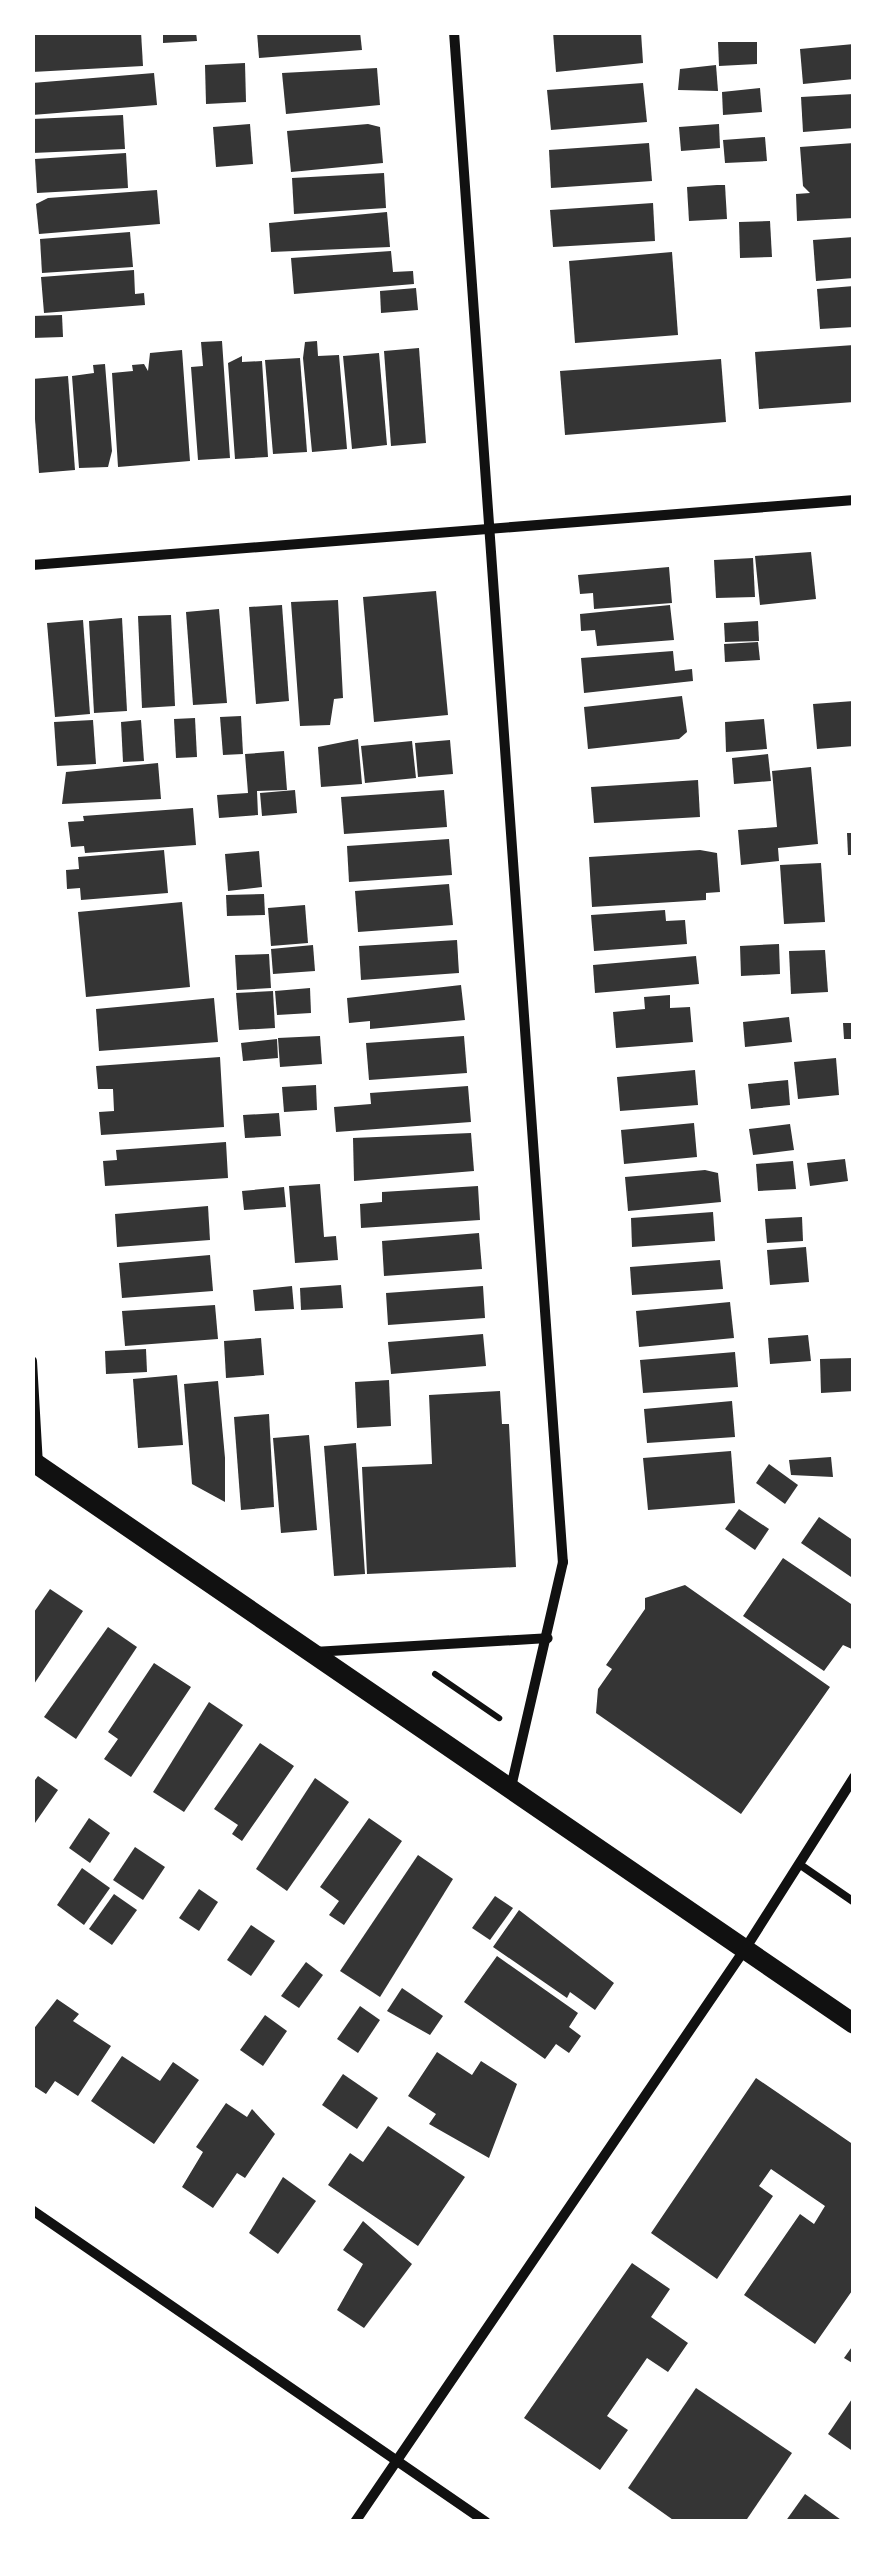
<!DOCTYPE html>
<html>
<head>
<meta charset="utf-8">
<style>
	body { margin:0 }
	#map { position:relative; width:886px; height:2554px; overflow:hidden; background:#fff; font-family:Signika,sans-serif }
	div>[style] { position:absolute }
	.building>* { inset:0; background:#353535 }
	.path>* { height:6px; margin:-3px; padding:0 3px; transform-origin:3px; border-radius:3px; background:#111 }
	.service>* { height:8px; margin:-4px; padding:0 4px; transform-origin:4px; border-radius:4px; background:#111 }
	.minor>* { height:10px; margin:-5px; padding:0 5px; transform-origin:5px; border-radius:5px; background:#111 }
	.secondary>* { height:20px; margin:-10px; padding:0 10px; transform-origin:10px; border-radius:10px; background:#111 }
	span { translate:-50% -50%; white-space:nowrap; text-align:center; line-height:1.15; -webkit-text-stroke:8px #fff; paint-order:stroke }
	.frame { position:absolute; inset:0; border:35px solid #fff; pointer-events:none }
</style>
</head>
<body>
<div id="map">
	<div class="building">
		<div style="clip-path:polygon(32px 32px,141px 32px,143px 66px,32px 72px)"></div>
		<div style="clip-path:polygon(163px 32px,196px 32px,197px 41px,163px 43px)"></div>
		<div style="clip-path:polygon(257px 32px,360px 32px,362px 50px,259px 58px)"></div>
		<div style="clip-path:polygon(553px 32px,641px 32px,643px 63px,556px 72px)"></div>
		<div style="clip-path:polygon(718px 42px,757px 42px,757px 64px,719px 66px)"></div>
		<div style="clip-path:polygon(854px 44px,854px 79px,803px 84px,800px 49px)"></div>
		<div style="clip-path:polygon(245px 63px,246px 102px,206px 104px,205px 65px)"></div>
		<div style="clip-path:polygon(716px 65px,718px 91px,678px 90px,680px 69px)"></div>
		<div style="clip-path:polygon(377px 68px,380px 105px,286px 114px,282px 73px)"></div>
		<div style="clip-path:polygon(154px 73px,157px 105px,32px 115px,32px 83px)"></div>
		<div style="clip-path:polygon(643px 83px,647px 122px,551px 130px,547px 90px)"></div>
		<div style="clip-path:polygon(760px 88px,762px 112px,723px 115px,722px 92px)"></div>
		<div style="clip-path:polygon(854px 94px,854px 128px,803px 132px,801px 97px)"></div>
		<div style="clip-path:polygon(123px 115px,125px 149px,32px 153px,32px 119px)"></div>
		<div style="clip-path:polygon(250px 124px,253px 164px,216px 167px,213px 127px)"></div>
		<div style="clip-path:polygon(368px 124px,380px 127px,383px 163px,291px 172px,287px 131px)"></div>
		<div style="clip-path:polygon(719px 124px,720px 148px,681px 151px,679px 127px)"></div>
		<div style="clip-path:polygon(765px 137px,767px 161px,725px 163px,723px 140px)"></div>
		<div style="clip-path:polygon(649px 143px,652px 181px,551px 188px,549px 150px)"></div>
		<div style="clip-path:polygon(854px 143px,854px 218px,797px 221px,796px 194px,810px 193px,803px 186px,800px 147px)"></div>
		<div style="clip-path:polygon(126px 153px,128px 188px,37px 193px,35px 159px)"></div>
		<div style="clip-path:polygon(384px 173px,386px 208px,294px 214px,292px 178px)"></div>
		<div style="clip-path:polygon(717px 185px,725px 185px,727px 219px,689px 221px,687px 187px)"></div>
		<div style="clip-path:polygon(157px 190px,160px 224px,39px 234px,36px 204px,48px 198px)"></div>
		<div style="clip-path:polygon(653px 203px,655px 241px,553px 247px,550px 210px)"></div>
		<div style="clip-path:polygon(387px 212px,390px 247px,271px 252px,269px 223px)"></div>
		<div style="clip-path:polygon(770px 221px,772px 257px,740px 258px,739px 222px)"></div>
		<div style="clip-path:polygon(130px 232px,133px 267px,42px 273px,40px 239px)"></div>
		<div style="clip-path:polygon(854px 237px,854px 278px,816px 281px,813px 240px)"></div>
		<div style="clip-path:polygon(391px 251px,393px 272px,413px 271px,414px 284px,294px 294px,291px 258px)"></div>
		<div style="clip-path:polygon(672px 252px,678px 335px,575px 343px,569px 261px)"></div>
		<div style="clip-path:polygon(134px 270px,135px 294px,144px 293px,145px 305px,44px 313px,41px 277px)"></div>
		<div style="clip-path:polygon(854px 286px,854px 327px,820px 329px,817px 289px)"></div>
		<div style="clip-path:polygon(416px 288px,418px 310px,381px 313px,380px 291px)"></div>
		<div style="clip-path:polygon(62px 315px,63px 337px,32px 338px,32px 316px)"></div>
		<div style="clip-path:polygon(222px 341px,230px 458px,198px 460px,191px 367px,203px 366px,201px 342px)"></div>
		<div style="clip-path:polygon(317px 341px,318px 356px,339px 355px,347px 449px,312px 452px,303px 358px,305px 342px)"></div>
		<div style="clip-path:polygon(854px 345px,854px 402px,759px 409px,755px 352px)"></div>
		<div style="clip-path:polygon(419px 348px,426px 443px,391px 446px,384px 351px)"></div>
		<div style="clip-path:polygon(182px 350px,190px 461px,118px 467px,112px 373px,133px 371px,132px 365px,144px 364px,148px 371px,150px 353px)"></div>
		<div style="clip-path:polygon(379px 353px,387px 445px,352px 449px,343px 356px)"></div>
		<div style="clip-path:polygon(242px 356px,242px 362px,262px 361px,268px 457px,235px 459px,228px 363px)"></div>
		<div style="clip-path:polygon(300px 358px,307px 452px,273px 454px,265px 360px)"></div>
		<div style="clip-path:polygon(721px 359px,726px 422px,565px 435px,560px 371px)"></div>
		<div style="clip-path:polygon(105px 364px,112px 451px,108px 467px,79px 468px,72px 376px,94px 373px,93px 365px)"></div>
		<div style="clip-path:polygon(68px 376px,75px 470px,39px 473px,32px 379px)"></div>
		<div style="clip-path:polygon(811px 552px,816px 599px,760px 605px,755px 556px)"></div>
		<div style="clip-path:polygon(753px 558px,755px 597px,716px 598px,714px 560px)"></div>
		<div style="clip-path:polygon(669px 567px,672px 603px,594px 609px,593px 593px,580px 594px,578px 575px)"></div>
		<div style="clip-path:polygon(436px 591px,448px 715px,374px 722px,363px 597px)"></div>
		<div style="clip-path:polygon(338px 600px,343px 698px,334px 699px,330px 725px,300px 726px,291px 602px)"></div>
		<div style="clip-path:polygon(282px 605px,289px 701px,256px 704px,249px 607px)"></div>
		<div style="clip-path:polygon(670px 605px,674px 640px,597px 646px,595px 630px,581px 631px,580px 614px)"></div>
		<div style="clip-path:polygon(219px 609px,227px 703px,193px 705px,186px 612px)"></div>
		<div style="clip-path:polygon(171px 615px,175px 706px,142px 708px,138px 616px)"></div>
		<div style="clip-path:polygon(122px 618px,127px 711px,94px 713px,89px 621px)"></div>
		<div style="clip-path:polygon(83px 620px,90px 714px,55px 717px,47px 623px)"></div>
		<div style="clip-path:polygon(758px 621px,759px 641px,725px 642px,724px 623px)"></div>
		<div style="clip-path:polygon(758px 642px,760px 660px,725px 662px,724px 644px)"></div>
		<div style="clip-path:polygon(673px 651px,675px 671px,692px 669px,693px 681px,584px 693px,581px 658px)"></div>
		<div style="clip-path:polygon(682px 696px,687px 732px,679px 739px,588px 749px,584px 707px)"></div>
		<div style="clip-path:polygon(854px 701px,854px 746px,817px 749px,813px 704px)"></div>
		<div style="clip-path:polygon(241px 716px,243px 754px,223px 755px,220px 717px)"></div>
		<div style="clip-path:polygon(195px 718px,197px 757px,176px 758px,174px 719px)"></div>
		<div style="clip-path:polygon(764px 719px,767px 749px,726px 752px,725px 722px)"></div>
		<div style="clip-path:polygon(93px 720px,96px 764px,57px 766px,54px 722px)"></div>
		<div style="clip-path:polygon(141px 720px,144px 761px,123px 762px,121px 722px)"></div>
		<div style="clip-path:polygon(358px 739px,362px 784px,321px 787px,318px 747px)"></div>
		<div style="clip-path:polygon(450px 740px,453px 774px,418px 777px,415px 743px)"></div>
		<div style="clip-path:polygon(412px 741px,416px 778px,365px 783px,361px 746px)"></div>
		<div style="clip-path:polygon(284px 751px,287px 790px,257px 791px,258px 815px,219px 818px,217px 795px,248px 793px,245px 754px)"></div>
		<div style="clip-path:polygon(768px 754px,771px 781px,734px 784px,732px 758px)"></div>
		<div style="clip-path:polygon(158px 763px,161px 799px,62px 804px,66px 772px)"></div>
		<div style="clip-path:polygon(811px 767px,818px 844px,778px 848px,779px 861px,741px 865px,738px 830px,777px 827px,772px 771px)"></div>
		<div style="clip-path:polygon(698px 780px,700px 817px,594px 823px,591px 787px)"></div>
		<div style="clip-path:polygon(295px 790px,297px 813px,262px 816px,260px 793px)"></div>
		<div style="clip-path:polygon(444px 790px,447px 827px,344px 834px,341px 797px)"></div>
		<div style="clip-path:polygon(193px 808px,196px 845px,85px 853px,84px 846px,71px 847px,68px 822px,84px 821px,83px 816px)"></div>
		<div style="clip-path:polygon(847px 833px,854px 833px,854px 855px,848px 855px)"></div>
		<div style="clip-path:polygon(449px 839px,452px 875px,349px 882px,347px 846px)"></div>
		<div style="clip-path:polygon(164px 850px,168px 893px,81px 900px,80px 888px,67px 889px,66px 870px,79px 869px,78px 857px)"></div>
		<div style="clip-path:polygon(700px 850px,717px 853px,720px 892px,706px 893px,706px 900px,592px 907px,589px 857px)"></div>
		<div style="clip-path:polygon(259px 851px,262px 887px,228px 891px,225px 854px)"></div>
		<div style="clip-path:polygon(821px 863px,825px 922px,784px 924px,780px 865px)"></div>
		<div style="clip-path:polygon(449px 884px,453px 925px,358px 932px,355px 891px)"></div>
		<div style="clip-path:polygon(264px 894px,265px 915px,227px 916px,226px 895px)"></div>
		<div style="clip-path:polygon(182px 902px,190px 987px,86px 997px,78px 912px)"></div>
		<div style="clip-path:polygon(305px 905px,308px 943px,271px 946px,268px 908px)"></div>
		<div style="clip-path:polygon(665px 910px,666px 921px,685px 920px,687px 944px,594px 951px,591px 915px)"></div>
		<div style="clip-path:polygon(457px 940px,459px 973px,361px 980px,359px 946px)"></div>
		<div style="clip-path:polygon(779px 944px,780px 974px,741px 976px,740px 946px)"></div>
		<div style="clip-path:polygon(313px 945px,315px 971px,273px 974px,271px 949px)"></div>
		<div style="clip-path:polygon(825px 950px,828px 992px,791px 994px,789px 951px)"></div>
		<div style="clip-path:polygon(269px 954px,271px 988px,237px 990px,235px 955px)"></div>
		<div style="clip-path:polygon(696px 956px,699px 984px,595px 993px,593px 965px)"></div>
		<div style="clip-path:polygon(461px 985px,465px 1020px,370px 1029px,370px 1021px,349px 1023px,347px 998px)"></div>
		<div style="clip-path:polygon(310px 988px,311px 1013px,277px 1015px,275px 991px)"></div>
		<div style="clip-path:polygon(273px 991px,275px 1028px,239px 1030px,236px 993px)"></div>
		<div style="clip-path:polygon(670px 995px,670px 1008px,690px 1007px,693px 1042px,616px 1048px,613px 1012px,645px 1009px,644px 997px)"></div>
		<div style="clip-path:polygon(214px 998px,218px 1042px,99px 1051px,96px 1009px)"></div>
		<div style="clip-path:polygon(789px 1017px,792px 1042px,745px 1047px,743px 1022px)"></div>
		<div style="clip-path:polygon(843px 1023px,854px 1023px,854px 1039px,844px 1039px)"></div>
		<div style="clip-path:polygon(320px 1036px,322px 1064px,280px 1067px,278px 1038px)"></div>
		<div style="clip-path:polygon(464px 1036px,467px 1073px,369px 1080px,366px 1043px)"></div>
		<div style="clip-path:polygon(277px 1039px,278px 1058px,243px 1061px,241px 1043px)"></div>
		<div style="clip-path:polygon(220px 1057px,224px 1127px,101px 1135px,99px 1112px,114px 1111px,113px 1089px,98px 1089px,96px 1066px)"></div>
		<div style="clip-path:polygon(836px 1058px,839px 1095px,798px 1099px,794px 1062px)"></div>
		<div style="clip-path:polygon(695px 1070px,698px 1105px,620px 1111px,617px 1077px)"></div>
		<div style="clip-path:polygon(788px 1080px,790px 1105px,751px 1109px,748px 1084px)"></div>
		<div style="clip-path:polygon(316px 1085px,317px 1110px,284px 1112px,282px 1087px)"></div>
		<div style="clip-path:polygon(468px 1086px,471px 1122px,336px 1132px,334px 1107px,371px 1104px,370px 1093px)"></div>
		<div style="clip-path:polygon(279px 1113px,281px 1136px,245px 1138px,243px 1115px)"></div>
		<div style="clip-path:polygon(694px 1123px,697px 1157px,624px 1164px,621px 1130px)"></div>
		<div style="clip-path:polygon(790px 1124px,794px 1150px,753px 1155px,749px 1129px)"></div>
		<div style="clip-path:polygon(471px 1133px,474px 1171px,354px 1181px,353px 1138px)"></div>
		<div style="clip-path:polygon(226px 1142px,228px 1178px,105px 1186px,103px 1161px,117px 1160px,116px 1150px)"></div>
		<div style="clip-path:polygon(845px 1159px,848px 1181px,810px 1186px,807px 1163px)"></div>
		<div style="clip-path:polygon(793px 1161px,796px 1189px,758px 1191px,756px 1164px)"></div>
		<div style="clip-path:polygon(705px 1170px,718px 1173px,721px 1202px,628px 1211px,625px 1177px)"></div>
		<div style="clip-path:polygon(320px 1184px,324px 1237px,336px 1236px,338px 1260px,295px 1263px,289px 1186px)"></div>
		<div style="clip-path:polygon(478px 1186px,480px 1220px,361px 1228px,360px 1204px,382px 1202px,382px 1192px)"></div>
		<div style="clip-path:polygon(284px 1187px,286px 1207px,244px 1210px,242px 1191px)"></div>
		<div style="clip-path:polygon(208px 1206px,210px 1240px,117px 1247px,115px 1214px)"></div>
		<div style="clip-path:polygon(713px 1212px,715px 1241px,632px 1247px,631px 1218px)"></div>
		<div style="clip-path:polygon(802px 1217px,803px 1241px,767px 1243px,765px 1219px)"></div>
		<div style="clip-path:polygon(479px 1233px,482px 1269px,384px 1276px,382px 1241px)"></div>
		<div style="clip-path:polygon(806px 1247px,809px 1282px,770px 1285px,767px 1250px)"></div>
		<div style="clip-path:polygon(210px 1255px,213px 1291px,122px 1298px,119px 1263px)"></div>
		<div style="clip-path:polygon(720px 1260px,723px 1289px,632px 1295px,630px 1267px)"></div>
		<div style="clip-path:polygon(341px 1285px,343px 1308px,301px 1310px,300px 1288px)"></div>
		<div style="clip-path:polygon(292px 1286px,294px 1309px,255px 1311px,253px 1290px)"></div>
		<div style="clip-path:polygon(483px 1286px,485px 1318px,388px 1325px,386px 1293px)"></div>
		<div style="clip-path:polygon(730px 1302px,734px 1338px,639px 1347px,636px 1311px)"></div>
		<div style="clip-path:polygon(215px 1305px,218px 1339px,125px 1346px,122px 1311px)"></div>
		<div style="clip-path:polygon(483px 1334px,486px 1366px,391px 1374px,388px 1342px)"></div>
		<div style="clip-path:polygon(808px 1335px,811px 1361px,770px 1364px,768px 1338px)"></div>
		<div style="clip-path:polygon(261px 1338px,264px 1375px,226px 1378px,224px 1341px)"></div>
		<div style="clip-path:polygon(146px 1349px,147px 1372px,106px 1374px,105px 1351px)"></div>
		<div style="clip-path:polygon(735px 1352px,738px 1387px,643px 1393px,640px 1360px)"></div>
		<div style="clip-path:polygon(854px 1358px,854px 1391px,821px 1393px,820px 1359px)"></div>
		<div style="clip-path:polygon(177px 1375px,183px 1445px,138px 1448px,133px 1379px)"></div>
		<div style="clip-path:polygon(389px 1380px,391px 1426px,357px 1428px,355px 1382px)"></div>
		<div style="clip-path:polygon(218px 1381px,225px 1458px,225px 1502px,192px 1484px,184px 1384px)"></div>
		<div style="clip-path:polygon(500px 1391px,502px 1424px,509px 1424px,516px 1567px,367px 1574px,362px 1467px,432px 1464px,429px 1395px)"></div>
		<div style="clip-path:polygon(732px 1401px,735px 1437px,647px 1443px,644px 1409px)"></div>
		<div style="clip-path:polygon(269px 1414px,274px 1507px,241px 1510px,234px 1417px)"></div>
		<div style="clip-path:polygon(309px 1435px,317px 1530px,281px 1533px,273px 1438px)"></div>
		<div style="clip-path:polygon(356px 1443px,365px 1574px,334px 1576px,324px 1446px)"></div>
		<div style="clip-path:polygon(731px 1451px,735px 1503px,648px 1510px,643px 1458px)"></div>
		<div style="clip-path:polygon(831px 1457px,833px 1477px,791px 1475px,789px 1460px)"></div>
		<div style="clip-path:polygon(769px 1464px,798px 1485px,785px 1504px,756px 1483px)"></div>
		<div style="clip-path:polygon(739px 1509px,769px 1529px,755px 1550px,725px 1529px)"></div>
		<div style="clip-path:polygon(819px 1517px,854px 1541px,854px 1579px,801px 1543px)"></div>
		<div style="clip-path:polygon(783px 1558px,854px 1606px,854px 1650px,843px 1645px,824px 1671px,743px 1616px)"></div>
		<div style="clip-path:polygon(685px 1585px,830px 1687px,741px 1814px,596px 1713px,598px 1689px,612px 1669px,606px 1665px,645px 1609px,645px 1598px)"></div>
		<div style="clip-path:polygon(50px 1589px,83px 1611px,32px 1687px,32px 1615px)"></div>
		<div style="clip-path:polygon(108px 1627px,137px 1647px,76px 1739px,44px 1717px)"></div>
		<div style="clip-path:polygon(154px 1663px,191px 1687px,131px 1777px,104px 1759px,118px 1739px,108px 1732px)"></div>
		<div style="clip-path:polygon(209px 1702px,243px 1725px,184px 1812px,153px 1792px)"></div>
		<div style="clip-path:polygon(260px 1743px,294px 1766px,242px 1841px,232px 1834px,238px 1825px,214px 1809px)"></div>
		<div style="clip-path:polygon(38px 1776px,58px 1790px,35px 1823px,32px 1784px)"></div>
		<div style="clip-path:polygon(315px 1778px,349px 1802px,287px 1891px,256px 1869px)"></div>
		<div style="clip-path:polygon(89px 1818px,110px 1833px,90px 1863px,69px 1848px)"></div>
		<div style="clip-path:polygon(369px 1818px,402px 1841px,344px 1925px,329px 1915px,339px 1901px,320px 1887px)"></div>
		<div style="clip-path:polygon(135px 1847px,165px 1867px,143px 1900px,113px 1880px)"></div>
		<div style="clip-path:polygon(418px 1855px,453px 1879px,380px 1997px,340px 1971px)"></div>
		<div style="clip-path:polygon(82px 1868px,110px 1888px,84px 1925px,57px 1905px)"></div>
		<div style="clip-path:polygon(199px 1889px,218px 1902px,199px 1931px,179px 1918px)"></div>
		<div style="clip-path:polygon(114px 1894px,137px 1910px,112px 1945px,89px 1929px)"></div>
		<div style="clip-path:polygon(495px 1896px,513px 1908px,490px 1940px,472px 1928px)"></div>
		<div style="clip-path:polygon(519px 1910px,614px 1983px,595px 2010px,570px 1992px,567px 1998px,493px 1947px)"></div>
		<div style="clip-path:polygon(251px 1925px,275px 1941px,251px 1976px,227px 1960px)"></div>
		<div style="clip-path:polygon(497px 1956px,578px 2013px,569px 2027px,581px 2036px,569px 2053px,556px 2044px,545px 2059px,464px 2002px)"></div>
		<div style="clip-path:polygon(306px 1962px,323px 1975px,299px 2008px,281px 1996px)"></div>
		<div style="clip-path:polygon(402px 1988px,443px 2016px,430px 2035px,387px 2011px)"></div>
		<div style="clip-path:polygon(57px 1999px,79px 2014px,73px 2021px,111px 2046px,78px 2096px,55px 2081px,46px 2094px,32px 2085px,32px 2031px)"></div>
		<div style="clip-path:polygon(360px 2006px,380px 2020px,358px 2053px,337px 2039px)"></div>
		<div style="clip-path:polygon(265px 2015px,287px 2031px,263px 2066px,240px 2050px)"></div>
		<div style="clip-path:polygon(437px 2052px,472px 2075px,481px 2061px,517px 2084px,489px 2158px,429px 2124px,436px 2114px,408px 2096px)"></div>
		<div style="clip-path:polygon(122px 2056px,160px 2081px,173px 2062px,199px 2080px,154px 2144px,91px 2101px)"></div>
		<div style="clip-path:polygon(343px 2074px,378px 2098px,357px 2129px,322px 2105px)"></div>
		<div style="clip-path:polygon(756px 2078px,854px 2145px,854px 2288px,815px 2344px,744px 2295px,800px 2214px,814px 2224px,825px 2206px,771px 2169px,759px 2186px,773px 2196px,717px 2279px,651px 2233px)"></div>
		<div style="clip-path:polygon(226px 2103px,247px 2117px,252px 2109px,275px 2134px,245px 2178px,237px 2173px,213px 2208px,182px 2187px,203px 2152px,196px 2147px)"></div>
		<div style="clip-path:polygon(388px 2126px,465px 2177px,418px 2246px,328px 2185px,350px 2153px,363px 2162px)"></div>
		<div style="clip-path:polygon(283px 2177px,316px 2201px,278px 2254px,249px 2233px)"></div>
		<div style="clip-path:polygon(363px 2221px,412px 2264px,364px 2328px,337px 2310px,363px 2264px,343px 2250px)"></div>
		<div style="clip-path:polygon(632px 2263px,670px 2289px,651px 2317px,688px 2343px,668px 2372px,647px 2358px,607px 2416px,628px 2430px,600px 2470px,524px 2418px)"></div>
		<div style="clip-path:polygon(854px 2344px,854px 2364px,844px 2358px)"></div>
		<div style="clip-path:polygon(696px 2388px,792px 2453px,745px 2522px,676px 2522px,628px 2488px)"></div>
		<div style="clip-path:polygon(854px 2396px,854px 2452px,828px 2434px)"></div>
		<div style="clip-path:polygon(805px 2494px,844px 2522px,785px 2522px)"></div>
	</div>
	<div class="path">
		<div style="left:435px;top:1674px;width:78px;rotate:34.5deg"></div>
	</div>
	<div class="service">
		<div style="left:799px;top:1864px;width:67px;rotate:34.6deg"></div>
	</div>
	<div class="minor">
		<div style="left:454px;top:32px;width:1534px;rotate:85.93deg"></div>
		<div style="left:563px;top:1562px;width:235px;rotate:103deg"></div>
		<div style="left:32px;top:565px;width:825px;rotate:-4.52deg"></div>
		<div style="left:32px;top:1361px;width:103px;rotate:86.7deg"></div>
		<div style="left:314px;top:1652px;width:234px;rotate:-3.4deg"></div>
		<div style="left:32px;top:2210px;width:551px;rotate:34.5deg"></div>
		<div style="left:355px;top:2522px;width:693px;rotate:-55.76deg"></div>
		<div style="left:745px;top:1949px;width:204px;rotate:-57.6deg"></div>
	</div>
	<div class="secondary">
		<div style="left:32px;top:1461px;width:996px;rotate:34.41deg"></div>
	</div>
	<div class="frame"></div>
</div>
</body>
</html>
